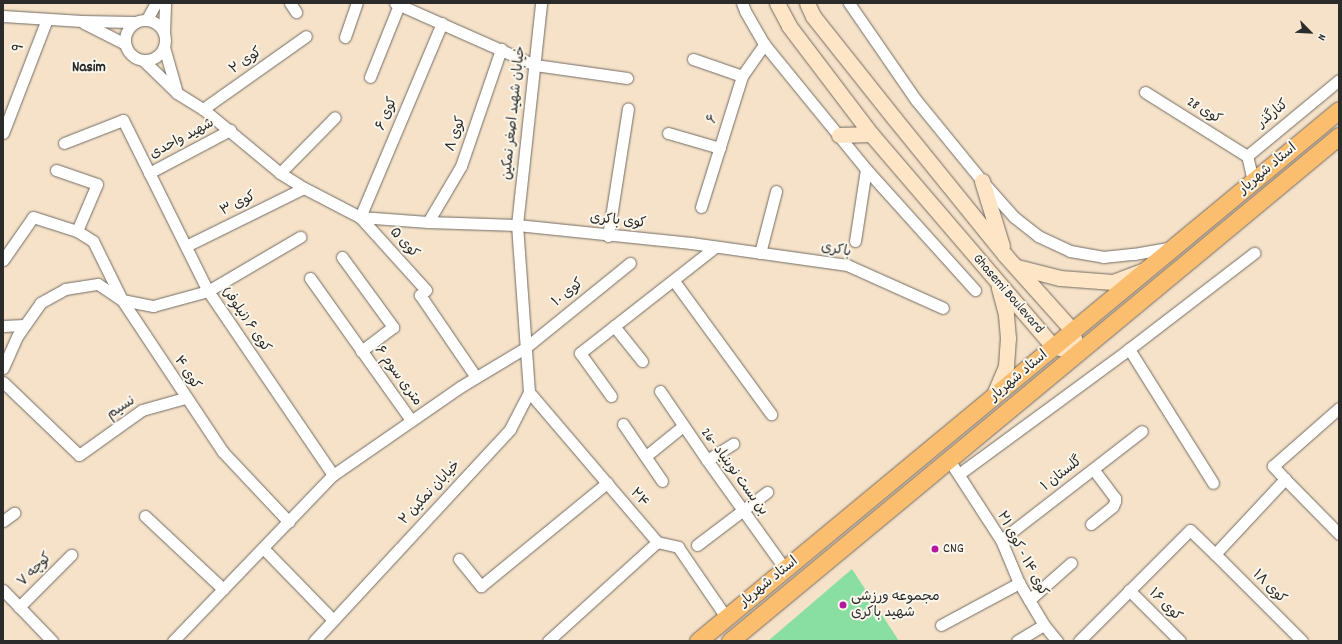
<!DOCTYPE html>
<html>
<head>
<meta charset="utf-8">
<style>
	body { margin:0 }
	#map { position:relative; width:1342px; height:644px; overflow:hidden; background:#f6e2c9; font-family:Dekko,"Playpen Sans Arabic",sans-serif }
	div>[style] { position:absolute }
	.green>* { inset:0; background:#89dfa2 }
	.roads { filter:drop-shadow(0 0 1px #726b62) drop-shadow(0 0 1px #726b62) }
	.minor>* { height:11px; margin:-5.5px; padding:0 5.5px; transform-origin:5.5px; border-radius:5.5px; background:#fff }
	.minor>.ring { margin:-5.5px; padding:0; box-sizing:content-box; background:none; border:11px solid #fff; border-radius:50% }
	.secondary>* { height:15px; margin:-7.5px; padding:0 7.5px; transform-origin:7.5px; border-radius:7.5px; background:#fde5c5 }
	.primary>* { height:17px; margin:-8.5px; padding:0 8.5px; transform-origin:8.5px; border-radius:8.5px; background:#fbbd6e }
	.dots>* { width:11px; height:11px; translate:-50% -50%; box-sizing:border-box; border:2px solid #fbf7ec; border-radius:50% }
	span { translate:-50% -50%; white-space:nowrap; text-align:center; line-height:1.15; -webkit-text-stroke:4px #fbf7ec; paint-order:stroke }
	.street-label { font-size:14px; color:#2b2b2b }
	.poi-label { font-size:14px; color:#2b2b2b }
	.left { translate:0 -50%; text-align:left }
	.neighbourhood-label { font-size:15px; color:#2b2b2b; font-weight:700 }
	.frame { position:absolute; inset:0; border:4px solid #2b2b2b; pointer-events:none }
	.north { position:absolute; left:1290px; top:12px; width:40px; height:40px; -webkit-text-stroke:3px #fbf7ec; paint-order:stroke; rotate:114deg; font-size:11px; font-weight:700; line-height:16px; text-align:center; color:#2b2b2b }
	.north::after { content:''; display:block; margin:auto; width:14px; height:18px; background:#2b2b2b; clip-path:polygon(50% 0,100% 100%,50% 72%,0 100%) }
</style>
</head>
<body>
<div id="map">
	<div class="green">
		<div style="clip-path:polygon(852px 569px,899px 641px,768px 641px)"></div>
	</div>
	<div class="roads">
		<div class="minor">
			<div style="left:290px;top:3px;width:11px;rotate:56deg"></div>
			<div style="left:395px;top:3px;width:153px;rotate:23.9deg"></div>
			<div style="left:535px;top:65px;width:93px;rotate:8deg"></div>
			<div style="left:742px;top:3px;width:9px;rotate:69deg"></div>
			<div style="left:745px;top:11px;width:38px;rotate:60deg"></div>
			<div style="left:764px;top:44px;width:161px;rotate:50.8deg"></div>
			<div style="left:866px;top:169px;width:163px;rotate:48deg"></div>
			<div style="left:849px;top:3px;width:118px;rotate:55.4deg"></div>
			<div style="left:916px;top:100px;width:104px;rotate:50.8deg"></div>
			<div style="left:982px;top:181px;width:48px;rotate:48.4deg"></div>
			<div style="left:1014px;top:217px;width:31px;rotate:38deg"></div>
			<div style="left:1038px;top:236px;width:35px;rotate:25deg"></div>
			<div style="left:1070px;top:251px;width:34px;rotate:10deg"></div>
			<div style="left:1103px;top:257px;width:31px;rotate:-6deg"></div>
			<div style="left:1134px;top:254px;width:39px;rotate:-10deg"></div>
			<div style="left:3px;top:16px;width:79px;rotate:3.6deg"></div>
			<div style="left:82px;top:21px;width:52px;rotate:1.1deg"></div>
			<div style="left:147px;top:19px;width:18px;rotate:-61deg"></div>
			<div class="ring" style="left:125px;top:20px;width:29px;height:29px"></div>
			<div style="left:84px;top:23px;width:46px;rotate:27.1deg"></div>
			<div style="left:442px;top:23px;width:211px;rotate:112.9deg"></div>
			<div style="left:360px;top:217px;width:98px;rotate:47.9deg"></div>
			<div style="left:426px;top:290px;width:8px;rotate:140deg"></div>
			<div style="left:420px;top:295px;width:99px;rotate:55.7deg"></div>
			<div style="left:164px;top:33px;width:30px;rotate:-88deg"></div>
			<div style="left:345px;top:37px;width:36px;rotate:-71deg"></div>
			<div style="left:164px;top:47px;width:48px;rotate:74.2deg"></div>
			<div style="left:693px;top:59px;width:52px;rotate:19.1deg"></div>
			<div style="left:143px;top:60px;width:47px;rotate:44.1deg"></div>
			<div style="left:177px;top:93px;width:31px;rotate:32deg"></div>
			<div style="left:203px;top:109px;width:100px;rotate:39.7deg"></div>
			<div style="left:280px;top:173px;width:28px;rotate:32deg"></div>
			<div style="left:304px;top:188px;width:63px;rotate:27.4deg"></div>
			<div style="left:360px;top:217px;width:68px;rotate:4.2deg"></div>
			<div style="left:428px;top:222px;width:89px;rotate:1.9deg"></div>
			<div style="left:517px;top:225px;width:175px;rotate:5.9deg"></div>
			<div style="left:691px;top:243px;width:158px;rotate:8deg"></div>
			<div style="left:847px;top:265px;width:105px;rotate:24.1deg"></div>
			<div style="left:370px;top:77px;width:78px;rotate:-68.1deg"></div>
			<div style="left:1145px;top:92px;width:120px;rotate:32.1deg"></div>
			<div style="left:203px;top:109px;width:126px;rotate:-35.3deg"></div>
			<div style="left:3px;top:133px;width:122px;rotate:-68.9deg"></div>
			<div style="left:668px;top:133px;width:54px;rotate:16.1deg"></div>
			<div style="left:64px;top:143px;width:63px;rotate:-21.3deg"></div>
			<div style="left:123px;top:120px;width:191px;rotate:63.6deg"></div>
			<div style="left:208px;top:291px;width:222px;rotate:55.8deg"></div>
			<div style="left:56px;top:170px;width:43px;rotate:18.9deg"></div>
			<div style="left:97px;top:184px;width:51px;rotate:113.1deg"></div>
			<div style="left:149px;top:173px;width:92px;rotate:-28deg"></div>
			<div style="left:280px;top:173px;width:78px;rotate:-45.5deg"></div>
			<div style="left:1253px;top:181px;width:26px;rotate:-103deg"></div>
			<div style="left:1247px;top:156px;width:119px;rotate:-39.6deg"></div>
			<div style="left:701px;top:207px;width:137px;rotate:-72.6deg"></div>
			<div style="left:742px;top:76px;width:39px;rotate:-55deg"></div>
			<div style="left:428px;top:222px;width:65px;rotate:-59.5deg"></div>
			<div style="left:461px;top:166px;width:124px;rotate:-71.1deg"></div>
			<div style="left:608px;top:236px;width:129px;rotate:-81.1deg"></div>
			<div style="left:855px;top:241px;width:73px;rotate:-81.3deg"></div>
			<div style="left:186px;top:246px;width:131px;rotate:-26.2deg"></div>
			<div style="left:760px;top:253px;width:64px;rotate:-75.5deg"></div>
			<div style="left:342px;top:257px;width:87px;rotate:53.9deg"></div>
			<div style="left:393px;top:327px;width:40px;rotate:143deg"></div>
			<div style="left:3px;top:260px;width:52px;rotate:-55.1deg"></div>
			<div style="left:33px;top:217px;width:46px;rotate:17.7deg"></div>
			<div style="left:77px;top:231px;width:19px;rotate:32deg"></div>
			<div style="left:93px;top:241px;width:66px;rotate:63.8deg"></div>
			<div style="left:122px;top:300px;width:182px;rotate:56.4deg"></div>
			<div style="left:223px;top:452px;width:96px;rotate:46.7deg"></div>
			<div style="left:310px;top:278px;width:174px;rotate:54.6deg"></div>
			<div style="left:674px;top:281px;width:165px;rotate:53.9deg"></div>
			<div style="left:3px;top:326px;width:21px;rotate:-3deg"></div>
			<div style="left:614px;top:326px;width:45px;rotate:51.3deg"></div>
			<div style="left:1129px;top:349px;width:158px;rotate:57.9deg"></div>
			<div style="left:3px;top:368px;width:36px;rotate:-66deg"></div>
			<div style="left:18px;top:335px;width:39px;rotate:-55deg"></div>
			<div style="left:40px;top:303px;width:29px;rotate:-29deg"></div>
			<div style="left:65px;top:289px;width:33px;rotate:-9deg"></div>
			<div style="left:98px;top:284px;width:29px;rotate:34deg"></div>
			<div style="left:122px;top:300px;width:32px;rotate:11deg"></div>
			<div style="left:153px;top:306px;width:57px;rotate:-15.3deg"></div>
			<div style="left:208px;top:291px;width:107px;rotate:-30.4deg"></div>
			<div style="left:3px;top:382px;width:105px;rotate:43.8deg"></div>
			<div style="left:79px;top:455px;width:77px;rotate:-35.5deg"></div>
			<div style="left:142px;top:410px;width:45px;rotate:-15.6deg"></div>
			<div style="left:660px;top:391px;width:83px;rotate:55.7deg"></div>
			<div style="left:707px;top:460px;width:134px;rotate:54.4deg"></div>
			<div style="left:529px;top:392px;width:197px;rotate:49.5deg"></div>
			<div style="left:657px;top:542px;width:22px;rotate:13deg"></div>
			<div style="left:678px;top:547px;width:85px;rotate:55.6deg"></div>
			<div style="left:611px;top:396px;width:53px;rotate:-125.8deg"></div>
			<div style="left:580px;top:353px;width:172px;rotate:-38.1deg"></div>
			<div style="left:623px;top:424px;width:69px;rotate:55.6deg"></div>
			<div style="left:646px;top:456px;width:48px;rotate:-39deg"></div>
			<div style="left:707px;top:460px;width:31px;rotate:-32deg"></div>
			<div style="left:949px;top:460px;width:95px;rotate:57deg"></div>
			<div style="left:1001px;top:540px;width:47px;rotate:67.3deg"></div>
			<div style="left:1019px;top:583px;width:49px;rotate:59.2deg"></div>
			<div style="left:1044px;top:625px;width:21px;rotate:51deg"></div>
			<div style="left:959px;top:474px;width:211px;rotate:-36.3deg"></div>
			<div style="left:1129px;top:349px;width:158px;rotate:-37.5deg"></div>
			<div style="left:1285px;top:479px;width:77px;rotate:45.5deg"></div>
			<div style="left:145px;top:516px;width:107px;rotate:43.1deg"></div>
			<div style="left:3px;top:521px;width:14px;rotate:-36deg"></div>
			<div style="left:1091px;top:524px;width:28px;rotate:-39deg"></div>
			<div style="left:1113px;top:506px;width:5px;rotate:-68deg"></div>
			<div style="left:1115px;top:501px;width:3px;rotate:-90deg"></div>
			<div style="left:1115px;top:498px;width:36px;rotate:-127deg"></div>
			<div style="left:1001px;top:540px;width:178px;rotate:-37.7deg"></div>
			<div style="left:697px;top:545px;width:88px;rotate:-37.1deg"></div>
			<div style="left:263px;top:548px;width:100px;rotate:45.8deg"></div>
			<div style="left:1215px;top:554px;width:123px;rotate:45deg"></div>
			<div style="left:459px;top:559px;width:35px;rotate:51deg"></div>
			<div style="left:481px;top:586px;width:163px;rotate:-39.3deg"></div>
			<div style="left:3px;top:590px;width:71px;rotate:46.1deg"></div>
			<div style="left:1129px;top:590px;width:72px;rotate:45deg"></div>
			<div style="left:1029px;top:600px;width:56px;rotate:-41.4deg"></div>
			<div style="left:19px;top:607px;width:74px;rotate:-45deg"></div>
			<div style="left:941px;top:625px;width:89px;rotate:-28.3deg"></div>
			<div style="left:173px;top:641px;width:231px;rotate:-46.1deg"></div>
			<div style="left:333px;top:475px;width:155px;rotate:-34.7deg"></div>
			<div style="left:460px;top:387px;width:76px;rotate:-31deg"></div>
			<div style="left:525px;top:348px;width:135px;rotate:-39deg"></div>
			<div style="left:314px;top:641px;width:289px;rotate:-47.2deg"></div>
			<div style="left:510px;top:429px;width:42px;rotate:-62.8deg"></div>
			<div style="left:529px;top:392px;width:167px;rotate:-94.1deg"></div>
			<div style="left:517px;top:225px;width:223px;rotate:-83.8deg"></div>
			<div style="left:548px;top:641px;width:147px;rotate:-42.2deg"></div>
			<div style="left:1017px;top:641px;width:31px;rotate:-31deg"></div>
			<div style="left:1079px;top:641px;width:157px;rotate:-45deg"></div>
			<div style="left:1190px;top:530px;width:35px;rotate:44deg"></div>
			<div style="left:1215px;top:554px;width:103px;rotate:-47deg"></div>
			<div style="left:1285px;top:479px;width:18px;rotate:-133deg"></div>
			<div style="left:1273px;top:466px;width:88px;rotate:-41.3deg"></div>
		</div>
		<div class="secondary">
			<div style="left:777px;top:3px;width:26px;rotate:62deg"></div>
			<div style="left:789px;top:26px;width:136px;rotate:52.8deg"></div>
			<div style="left:871px;top:134px;width:279px;rotate:49.4deg"></div>
			<div style="left:1053px;top:346px;width:26px;rotate:16deg"></div>
			<div style="left:1078px;top:353px;width:24px;rotate:-105deg"></div>
			<div style="left:1072px;top:330px;width:101px;rotate:-131.8deg"></div>
			<div style="left:1005px;top:255px;width:176px;rotate:-129deg"></div>
			<div style="left:894px;top:118px;width:130px;rotate:-128.5deg"></div>
			<div style="left:813px;top:16px;width:14px;rotate:-115deg"></div>
			<div style="left:839px;top:135px;width:32px;rotate:-2deg"></div>
			<div style="left:982px;top:181px;width:68px;rotate:72.9deg"></div>
			<div style="left:1017px;top:267px;width:44px;rotate:14.3deg"></div>
			<div style="left:1060px;top:278px;width:53px;rotate:4.3deg"></div>
			<div style="left:1113px;top:282px;width:31px;rotate:-21deg"></div>
			<div style="left:993px;top:397px;width:34px;rotate:-67deg"></div>
			<div style="left:1006px;top:366px;width:28px;rotate:-86deg"></div>
			<div style="left:1008px;top:338px;width:24px;rotate:-95deg"></div>
			<div style="left:1006px;top:314px;width:28px;rotate:-105deg"></div>
		</div>
		<div class="primary">
			<div style="left:698px;top:641px;width:832px;rotate:-39.64deg"></div>
			<div style="left:730px;top:641px;width:791px;rotate:-39.67deg"></div>
		</div>
	</div>
	<div class="dots">
		<div style="left:935px;top:549px;background:#b5179e"></div>
		<div style="left:843px;top:605px;background:#b5179e"></div>
	</div>
	<div class="street-label">
		<span style="left:19px;top:48px;rotate:-69deg">۹</span>
		<span style="left:246px;top:61px;rotate:-35deg">کوی ۲</span>
		<span style="left:1204px;top:111px;rotate:32deg">کوی 28</span>
		<span style="left:514px;top:113px;rotate:-84deg">خیابان شهید اصغر نمکین</span>
		<span style="left:387px;top:114px;rotate:-67deg">کوی ۶</span>
		<span style="left:1273px;top:114px;rotate:-39deg">کنارگذر</span>
		<span style="left:713px;top:119px;rotate:-73deg">۶</span>
		<span style="left:456px;top:134px;rotate:-71deg">کوی ۸</span>
		<span style="left:182px;top:139px;rotate:-28deg">شهید واحدی</span>
		<span style="left:1268px;top:169px;rotate:-40deg">استاد شهریار</span>
		<span style="left:238px;top:204px;rotate:-26deg">کوی ۳</span>
		<span style="left:618px;top:221px;rotate:6deg">کوی باکری</span>
		<span style="left:404px;top:243px;rotate:48deg">کوی ۵</span>
		<span style="left:836px;top:250px;rotate:11deg">باکری</span>
		<span style="left:568px;top:293px;rotate:-39deg">کوی ۱۰</span>
		<span style="left:1008px;top:294px;rotate:49deg">Ghasemi Boulevard</span>
		<span style="left:246px;top:320px;rotate:56deg">کوی ۶ (نیلوفر)</span>
		<span style="left:187px;top:373px;rotate:57deg">کوی ۴</span>
		<span style="left:398px;top:376px;rotate:54deg">۶ متری سوم</span>
		<span style="left:1019px;top:376px;rotate:-40deg">استاد شهریار</span>
		<span style="left:121px;top:408px;rotate:-33deg">نسیم</span>
		<span style="left:734px;top:472px;rotate:54deg">26- بن بست نوبنیاد</span>
		<span style="left:1062px;top:474px;rotate:-38deg">۱ گلستان</span>
		<span style="left:430px;top:493px;rotate:-47deg">خیابان نمکین ۲</span>
		<span style="left:639px;top:498px;rotate:50deg">۲۴</span>
		<span style="left:1022px;top:554px;rotate:62deg">کوی ۱۴ - کوی ۲۱</span>
		<span style="left:35px;top:570px;rotate:-45deg">کوچه ۷</span>
		<span style="left:769px;top:582px;rotate:-39deg">استاد شهریار</span>
		<span style="left:1269px;top:587px;rotate:45deg">کوی ۱۸</span>
		<span style="left:1165px;top:605px;rotate:45deg">کوی ۱۶</span>
	</div>
	<div class="poi-label">
		<span class="left" style="left:943px;top:549px">CNG</span>
		<span class="left" style="left:851px;top:605px">مجموعه ورزشی<br>شهید باکری</span>
	</div>
	<div class="neighbourhood-label">
		<span style="left:89px;top:69px">Nasim</span>
	</div>
	<div class="frame"></div>
	<div class="north">N</div>
</div>
</body>
</html>
